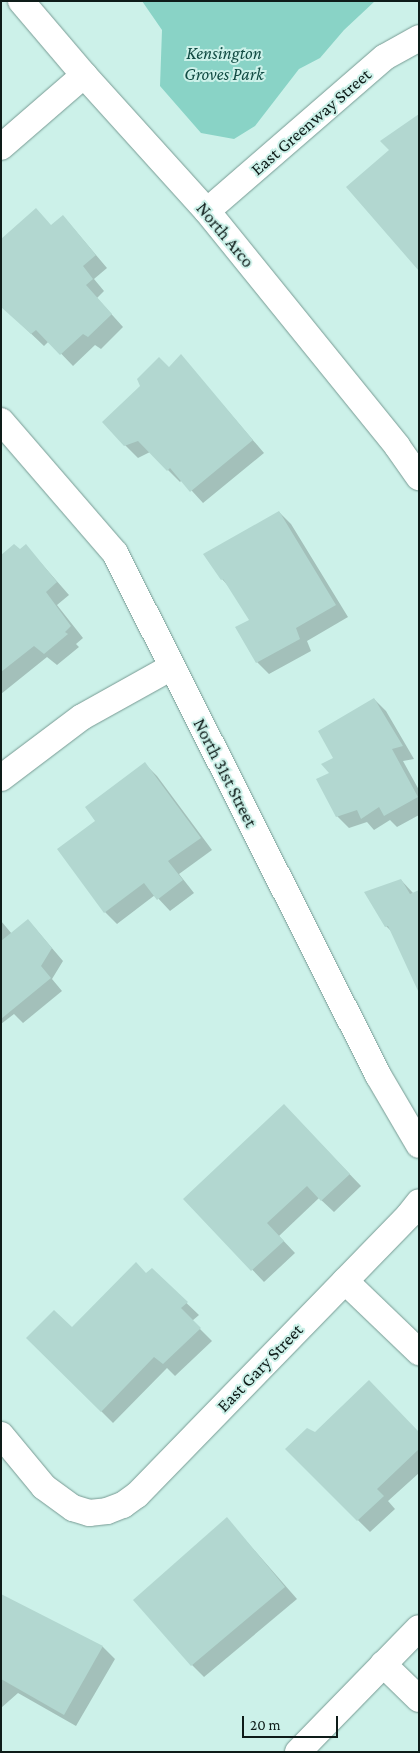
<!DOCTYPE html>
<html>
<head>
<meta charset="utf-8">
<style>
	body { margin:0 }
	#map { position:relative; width:420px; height:1753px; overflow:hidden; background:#ccf1e9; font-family:"Crimson Pro",serif }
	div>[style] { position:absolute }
	.green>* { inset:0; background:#89d3c6 }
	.shadow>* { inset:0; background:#0003 }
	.building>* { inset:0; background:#b2d7d0 }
	.roads { filter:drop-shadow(0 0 1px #779a93) drop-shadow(0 0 1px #779a93) }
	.street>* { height:26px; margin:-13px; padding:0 13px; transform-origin:13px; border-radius:13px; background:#fff }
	span { translate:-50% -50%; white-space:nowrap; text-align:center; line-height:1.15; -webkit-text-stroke:4px #ccf1e9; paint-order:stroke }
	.park-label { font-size:18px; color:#114b43; font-style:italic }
	.street-label { font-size:18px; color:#0e1c19 }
	.frame { position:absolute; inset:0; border:2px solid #0e1c19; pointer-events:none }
	.scale { position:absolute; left:242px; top:1716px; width:96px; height:22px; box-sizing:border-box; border:2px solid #0e1c19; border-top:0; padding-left:6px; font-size:15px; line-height:18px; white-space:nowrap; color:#0e1c19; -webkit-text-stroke:4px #ccf1e9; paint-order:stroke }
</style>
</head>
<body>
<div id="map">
	<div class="green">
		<div style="clip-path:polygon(142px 1px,375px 1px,344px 30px,320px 58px,299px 69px,255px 126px,234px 139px,201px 133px,160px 86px,162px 30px)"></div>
	</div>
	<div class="shadow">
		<div style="clip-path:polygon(63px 216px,107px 268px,94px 279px,104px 291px,97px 298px,123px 327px,101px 349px,95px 345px,73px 366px,49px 341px,44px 346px,1px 305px,52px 226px)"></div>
		<div style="clip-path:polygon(181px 356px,264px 453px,203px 503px,182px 480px,180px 482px,150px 452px,138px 458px,125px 445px,169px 368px)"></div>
		<div style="clip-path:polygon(279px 512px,291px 524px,348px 617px,307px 641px,311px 651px,269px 674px,257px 662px,251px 620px,231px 589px,222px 579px)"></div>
		<div style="clip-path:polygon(26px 546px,69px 595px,57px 605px,83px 638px,76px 644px,79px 647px,57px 665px,47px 657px,1px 694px,1px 557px,20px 551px)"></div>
		<div style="clip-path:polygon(374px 699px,386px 711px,414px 759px,403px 761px,419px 790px,419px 815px,397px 827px,390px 820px,374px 830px,367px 822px,349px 828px,337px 816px,331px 774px,334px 758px)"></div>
		<div style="clip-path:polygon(145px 764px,157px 776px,212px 850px,179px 874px,194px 893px,170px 911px,155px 895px,117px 924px,105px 912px)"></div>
		<div style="clip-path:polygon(401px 880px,413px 893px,393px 933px,386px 926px)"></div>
		<div style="clip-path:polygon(28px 920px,63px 961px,52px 979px,62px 991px,23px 1023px,14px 1014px,1px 1024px,1px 921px,12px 934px)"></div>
		<div style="clip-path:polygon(296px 1118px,361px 1186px,334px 1212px,319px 1198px,279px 1236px,295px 1253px,264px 1282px,185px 1199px)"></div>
		<div style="clip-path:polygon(152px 1270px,199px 1315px,192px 1321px,212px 1341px,175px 1376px,167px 1368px,113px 1423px,28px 1338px,72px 1329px)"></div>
		<div style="clip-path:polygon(315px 1433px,419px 1433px,419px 1473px,388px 1501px,395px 1509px,370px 1532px,286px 1449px)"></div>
		<div style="clip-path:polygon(227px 1519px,297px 1599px,204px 1677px,192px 1665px)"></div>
		<div style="clip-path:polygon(1px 1596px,103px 1647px,115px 1659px,76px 1726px,18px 1693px,1px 1708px)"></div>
	</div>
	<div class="building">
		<div style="clip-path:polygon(419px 114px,419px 271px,346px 187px,389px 150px,380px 141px)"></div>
		<div style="clip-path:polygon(36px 208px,51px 225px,63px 215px,96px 255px,83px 266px,93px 279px,86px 285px,112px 314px,88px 337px,83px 334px,60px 355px,36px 330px,31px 334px,1px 307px,1px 239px)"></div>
		<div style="clip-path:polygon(181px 354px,253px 440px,190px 492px,170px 468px,167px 471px,138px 441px,124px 446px,102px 422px,140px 386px,137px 379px,159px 357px,169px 367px)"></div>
		<div style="clip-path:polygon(279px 511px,336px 605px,296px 628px,300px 639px,256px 663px,235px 627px,249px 620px,223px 579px,221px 580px,203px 554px)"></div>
		<div style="clip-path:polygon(14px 544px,20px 549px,26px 544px,57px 582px,46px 592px,71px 626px,65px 632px,68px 634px,44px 654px,34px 646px,1px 672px,1px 555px)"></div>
		<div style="clip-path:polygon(374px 698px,403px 746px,392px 749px,418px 797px,384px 816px,379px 807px,361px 819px,357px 810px,336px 817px,316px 779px,329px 773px,321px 764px,333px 758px,318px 731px)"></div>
		<div style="clip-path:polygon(145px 762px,201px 838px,168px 861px,183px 880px,157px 900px,144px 883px,104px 913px,57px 849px,95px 821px,85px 807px)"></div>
		<div style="clip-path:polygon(401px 879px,410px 894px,419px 890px,419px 993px,388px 926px,385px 927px,364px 892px)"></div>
		<div style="clip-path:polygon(28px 919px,52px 948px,41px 966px,51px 978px,1px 1019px,1px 941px)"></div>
		<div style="clip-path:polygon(284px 1104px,350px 1174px,321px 1201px,307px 1186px,267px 1223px,284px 1241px,251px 1271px,183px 1199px)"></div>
		<div style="clip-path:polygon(136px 1262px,146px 1273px,152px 1268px,188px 1302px,181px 1308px,201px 1328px,163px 1364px,154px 1357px,101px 1412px,26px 1338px,54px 1310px,72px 1327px)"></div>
		<div style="clip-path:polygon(369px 1380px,419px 1432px,419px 1449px,377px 1489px,384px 1496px,357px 1521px,285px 1449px,307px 1428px,315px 1432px)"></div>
		<div style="clip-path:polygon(227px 1517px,285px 1587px,191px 1666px,133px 1600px)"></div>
		<div style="clip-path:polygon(1px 1594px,103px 1646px,64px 1715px,1px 1679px)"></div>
	</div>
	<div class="roads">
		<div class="street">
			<div style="left:21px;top:1px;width:97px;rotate:49.6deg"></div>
			<div style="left:84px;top:75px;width:183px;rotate:47.9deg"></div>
			<div style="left:207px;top:211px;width:302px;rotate:51deg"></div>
			<div style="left:397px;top:446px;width:38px;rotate:55deg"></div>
			<div style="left:1px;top:147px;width:110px;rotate:-40.9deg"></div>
			<div style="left:207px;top:211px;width:235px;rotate:-40.9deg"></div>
			<div style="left:385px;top:57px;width:39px;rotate:-29deg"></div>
			<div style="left:1px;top:421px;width:174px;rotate:49.2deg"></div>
			<div style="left:115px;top:553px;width:585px;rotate:63.26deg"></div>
			<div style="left:378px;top:1075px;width:81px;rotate:59.6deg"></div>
			<div style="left:1px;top:778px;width:101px;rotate:-37deg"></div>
			<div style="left:82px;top:717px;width:103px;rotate:-29.1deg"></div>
			<div style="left:345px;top:1281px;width:103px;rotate:43.8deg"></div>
			<div style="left:1px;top:1435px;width:67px;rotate:50.4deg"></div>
			<div style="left:44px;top:1487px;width:36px;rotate:36deg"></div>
			<div style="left:73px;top:1508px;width:17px;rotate:17deg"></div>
			<div style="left:89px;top:1513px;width:18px;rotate:-6deg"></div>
			<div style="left:107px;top:1511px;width:17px;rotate:-21deg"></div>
			<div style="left:123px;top:1505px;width:17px;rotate:-36deg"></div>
			<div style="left:137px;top:1495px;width:390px;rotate:-45.8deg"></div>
			<div style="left:409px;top:1215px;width:16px;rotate:-52deg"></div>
			<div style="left:383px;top:1664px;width:50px;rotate:44.2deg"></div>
			<div style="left:298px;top:1752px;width:173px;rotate:-45.7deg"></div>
		</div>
	</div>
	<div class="park-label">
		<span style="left:224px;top:64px">Kensington<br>Groves Park</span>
	</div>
	<div class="street-label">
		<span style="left:311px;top:122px;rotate:-41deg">East Greenway Street</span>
		<span style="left:225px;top:235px;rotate:50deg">North Arco</span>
		<span style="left:225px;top:773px;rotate:63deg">North 31st Street</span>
		<span style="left:260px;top:1368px;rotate:-46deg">East Gary Street</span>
	</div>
	<div class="frame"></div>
	<div class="scale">20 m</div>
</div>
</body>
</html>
